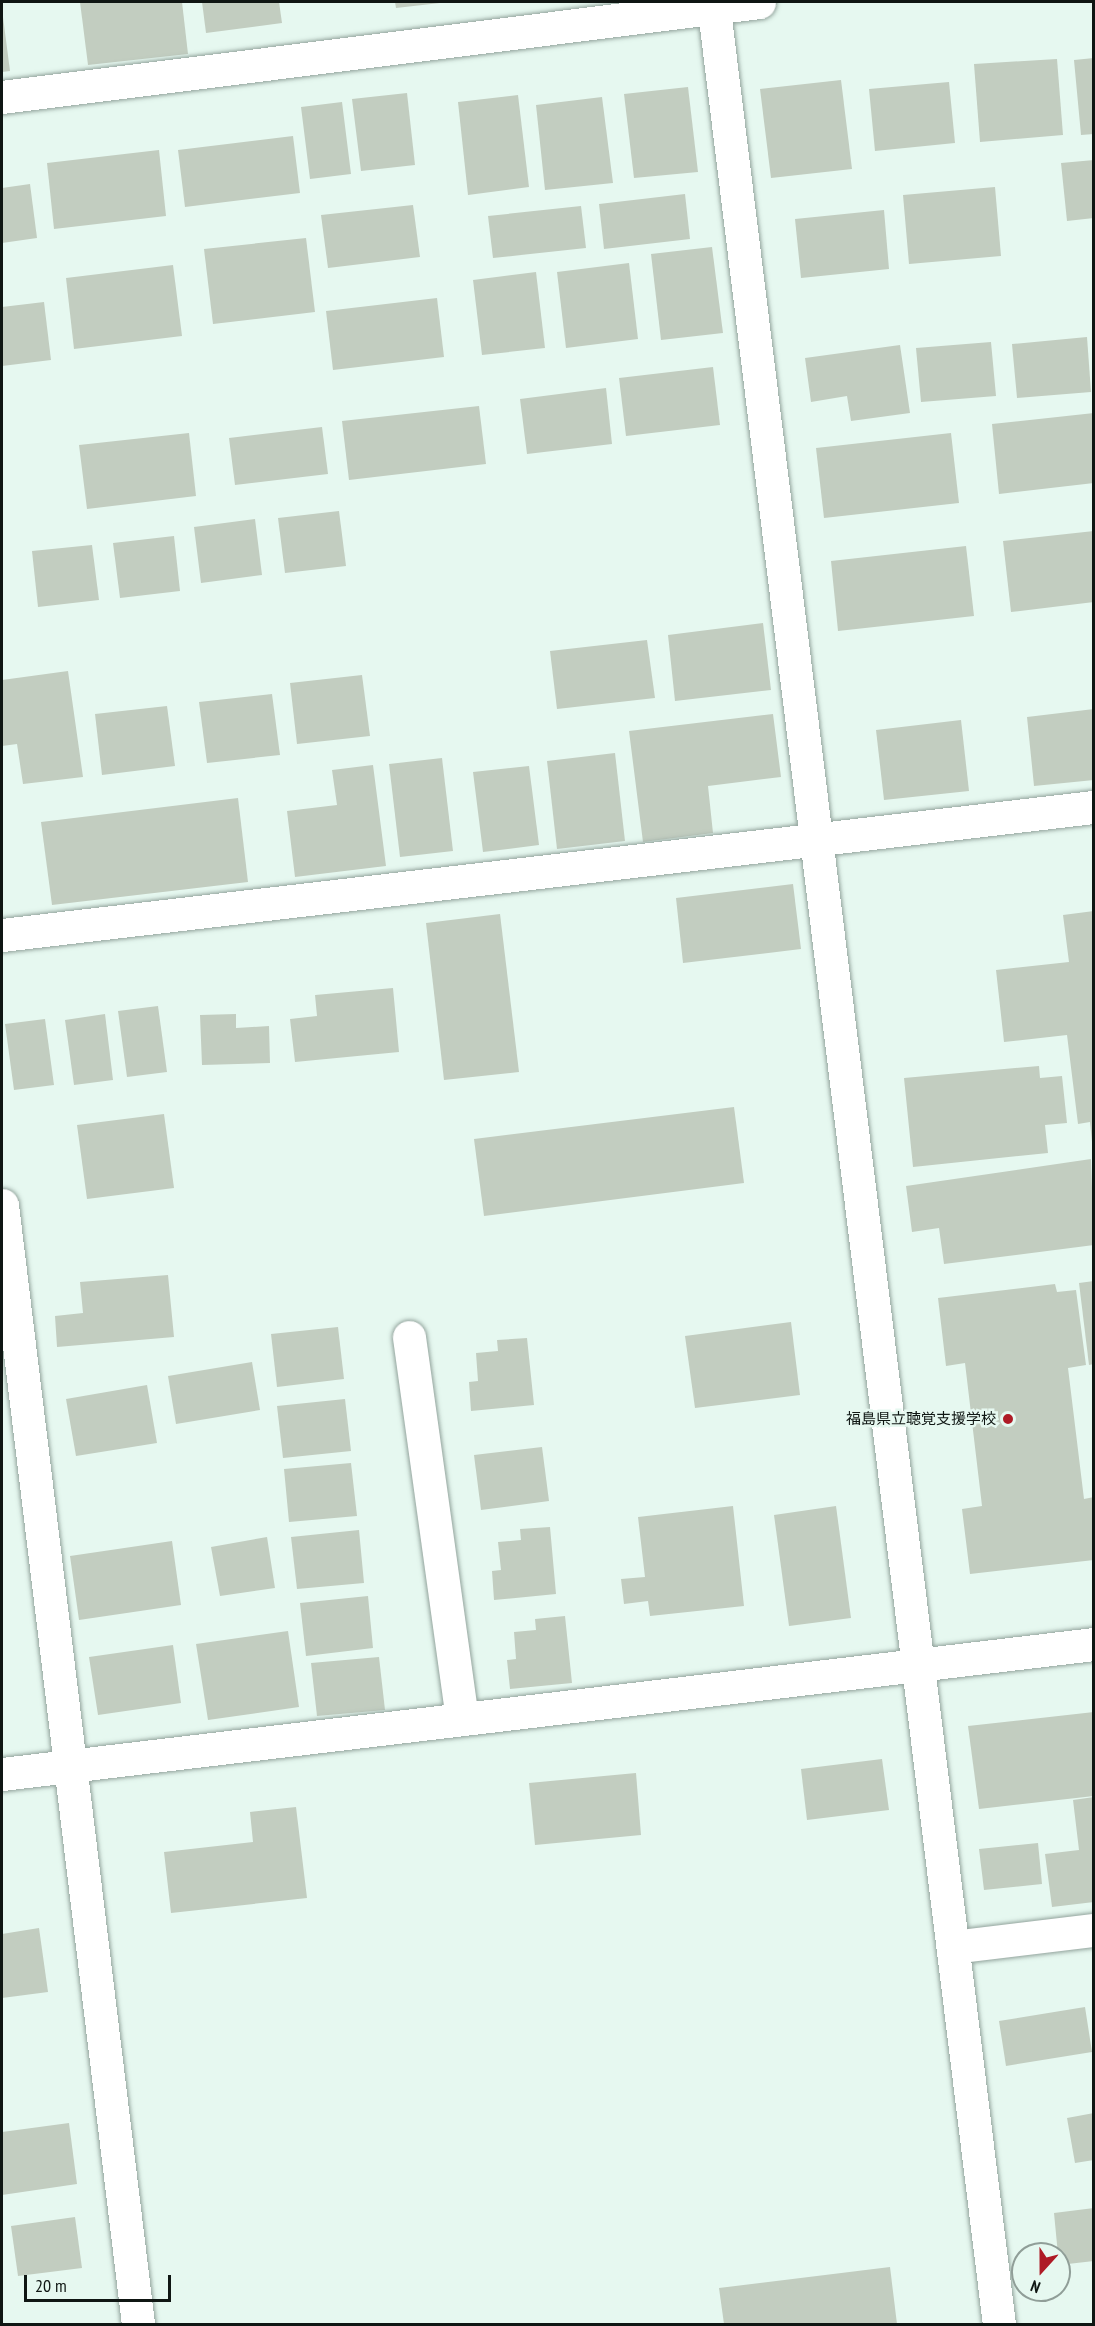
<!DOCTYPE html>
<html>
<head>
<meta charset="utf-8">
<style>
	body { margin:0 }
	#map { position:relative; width:1095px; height:2326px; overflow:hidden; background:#e6f8f0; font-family:"PT Sans Narrow","Noto Sans JP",sans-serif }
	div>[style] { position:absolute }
	.building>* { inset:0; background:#c2cdc0 }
	.roads { filter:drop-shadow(0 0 2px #93a49d) drop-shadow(0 0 2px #93a49d) }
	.street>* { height:33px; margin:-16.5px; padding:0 16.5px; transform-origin:16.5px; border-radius:16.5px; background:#fff }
	.dots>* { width:16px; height:16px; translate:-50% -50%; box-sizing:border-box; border:3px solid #e6f8f0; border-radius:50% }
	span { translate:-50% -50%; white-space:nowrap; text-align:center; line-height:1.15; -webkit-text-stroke:5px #e6f8f0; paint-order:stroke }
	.poi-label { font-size:15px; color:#0f1613 }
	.right { translate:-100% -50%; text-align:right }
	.frame { position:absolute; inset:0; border:3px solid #0f1613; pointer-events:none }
	.north { position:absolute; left:1011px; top:2242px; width:60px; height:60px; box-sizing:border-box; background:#e6f8f0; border:2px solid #909e98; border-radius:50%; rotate:201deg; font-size:16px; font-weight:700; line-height:24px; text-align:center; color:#0f1613 }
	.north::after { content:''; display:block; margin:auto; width:21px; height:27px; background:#ae1b26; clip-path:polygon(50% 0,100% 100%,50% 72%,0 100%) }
	.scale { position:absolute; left:24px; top:2275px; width:147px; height:27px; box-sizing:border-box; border:3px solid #0f1613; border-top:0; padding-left:8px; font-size:18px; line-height:21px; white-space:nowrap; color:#0f1613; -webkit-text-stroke:4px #e6f8f0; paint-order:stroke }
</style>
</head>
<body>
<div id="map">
	<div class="building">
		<div style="clip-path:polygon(80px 2px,182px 2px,188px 54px,88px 65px)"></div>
		<div style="clip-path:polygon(202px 2px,279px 2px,282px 23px,206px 33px)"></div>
		<div style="clip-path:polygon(395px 2px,440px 2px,440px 3px,396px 8px)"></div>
		<div style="clip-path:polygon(3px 17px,10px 71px,2px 72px,2px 18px)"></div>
		<div style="clip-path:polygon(1094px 58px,1094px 134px,1081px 135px,1074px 60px)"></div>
		<div style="clip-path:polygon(1057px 59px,1063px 135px,980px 142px,974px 64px)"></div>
		<div style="clip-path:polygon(841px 80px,852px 169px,771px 178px,760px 89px)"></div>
		<div style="clip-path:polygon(949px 82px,955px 143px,875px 151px,869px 89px)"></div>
		<div style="clip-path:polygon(688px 87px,698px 172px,634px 178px,624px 94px)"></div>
		<div style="clip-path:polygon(407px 93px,415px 165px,361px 171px,352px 99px)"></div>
		<div style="clip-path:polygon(518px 95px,529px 187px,468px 195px,458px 102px)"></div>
		<div style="clip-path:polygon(602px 97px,613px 183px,545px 190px,536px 105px)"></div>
		<div style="clip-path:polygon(342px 102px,351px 174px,310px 179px,301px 107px)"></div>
		<div style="clip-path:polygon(293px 136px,300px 193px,185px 207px,178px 150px)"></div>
		<div style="clip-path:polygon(159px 150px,166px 216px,54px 229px,47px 163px)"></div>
		<div style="clip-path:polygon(1094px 160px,1094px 218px,1067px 221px,1061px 163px)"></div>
		<div style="clip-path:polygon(30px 184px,37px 238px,2px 243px,2px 188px)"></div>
		<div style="clip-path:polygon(995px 187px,1001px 256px,909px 264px,903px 195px)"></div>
		<div style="clip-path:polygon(685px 194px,690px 239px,604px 249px,599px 204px)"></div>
		<div style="clip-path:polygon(413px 205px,420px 257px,328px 268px,321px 215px)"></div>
		<div style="clip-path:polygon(581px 206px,586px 248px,493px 258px,488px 216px)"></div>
		<div style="clip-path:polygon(884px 210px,889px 269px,801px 278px,795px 219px)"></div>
		<div style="clip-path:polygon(306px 238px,315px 312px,213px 324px,204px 249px)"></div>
		<div style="clip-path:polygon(712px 247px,723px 333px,661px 340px,651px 254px)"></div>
		<div style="clip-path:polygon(629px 263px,638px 339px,566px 348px,557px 272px)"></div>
		<div style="clip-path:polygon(173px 265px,182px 336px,74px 349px,66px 278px)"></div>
		<div style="clip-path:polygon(536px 272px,545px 348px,482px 355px,473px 280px)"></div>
		<div style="clip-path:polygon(437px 298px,444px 357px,333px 370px,326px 311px)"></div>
		<div style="clip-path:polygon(44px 302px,51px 360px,2px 366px,2px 307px)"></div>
		<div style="clip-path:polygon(1087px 337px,1091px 392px,1017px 398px,1012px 344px)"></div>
		<div style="clip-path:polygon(991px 342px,996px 396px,921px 402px,916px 348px)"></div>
		<div style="clip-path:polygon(900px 345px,910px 413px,851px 421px,847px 396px,811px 402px,805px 358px)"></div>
		<div style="clip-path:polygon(713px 367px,720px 425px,626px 436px,619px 378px)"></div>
		<div style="clip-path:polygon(606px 388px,612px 444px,527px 454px,520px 399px)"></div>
		<div style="clip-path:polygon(479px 406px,486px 464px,349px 480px,342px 421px)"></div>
		<div style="clip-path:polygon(1094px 413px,1094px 483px,999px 494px,992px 424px)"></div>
		<div style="clip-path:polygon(322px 427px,328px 474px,235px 485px,229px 438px)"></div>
		<div style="clip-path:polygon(189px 433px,196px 496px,87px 509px,79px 445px)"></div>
		<div style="clip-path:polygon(951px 433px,959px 503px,824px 518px,816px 448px)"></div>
		<div style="clip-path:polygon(339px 511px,346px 566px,285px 573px,278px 518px)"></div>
		<div style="clip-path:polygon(255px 519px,262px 575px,201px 583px,194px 527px)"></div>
		<div style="clip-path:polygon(1094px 531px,1094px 602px,1011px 612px,1003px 541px)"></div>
		<div style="clip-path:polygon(174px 536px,180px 591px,120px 598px,113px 543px)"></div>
		<div style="clip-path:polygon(92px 545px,99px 600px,38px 607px,32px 551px)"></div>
		<div style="clip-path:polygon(966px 546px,974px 616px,838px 631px,831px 561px)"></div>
		<div style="clip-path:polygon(763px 623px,771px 690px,675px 701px,668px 635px)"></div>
		<div style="clip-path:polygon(647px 640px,655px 698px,557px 709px,550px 651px)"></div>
		<div style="clip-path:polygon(68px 671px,83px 777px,23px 784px,17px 744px,2px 746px,2px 680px)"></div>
		<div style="clip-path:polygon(362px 675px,370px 736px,297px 744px,290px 683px)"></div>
		<div style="clip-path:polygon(272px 694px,280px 755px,207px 763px,199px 702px)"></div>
		<div style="clip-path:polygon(167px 706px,175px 766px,102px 775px,95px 714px)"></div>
		<div style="clip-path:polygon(1094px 709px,1094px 780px,1034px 786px,1027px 717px)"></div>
		<div style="clip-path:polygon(773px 714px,781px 777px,708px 786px,713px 833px,643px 842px,629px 731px)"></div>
		<div style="clip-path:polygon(961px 720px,969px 791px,884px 800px,876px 730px)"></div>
		<div style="clip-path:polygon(615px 753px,625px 841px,557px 849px,547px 761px)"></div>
		<div style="clip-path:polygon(442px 758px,453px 851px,400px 857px,389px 764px)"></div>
		<div style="clip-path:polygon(373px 765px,386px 866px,295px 877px,287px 811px,337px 805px,332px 770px)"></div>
		<div style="clip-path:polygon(529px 766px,539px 845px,483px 852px,473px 772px)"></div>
		<div style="clip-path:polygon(238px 798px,248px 882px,52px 905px,41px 822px)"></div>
		<div style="clip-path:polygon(793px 884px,801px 949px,683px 963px,676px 898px)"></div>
		<div style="clip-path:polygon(1094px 911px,1094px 1141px,1092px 1142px,1090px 1122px,1078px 1124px,1067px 1035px,1004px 1042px,996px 970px,1069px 962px,1063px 915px)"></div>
		<div style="clip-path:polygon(500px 914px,519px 1072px,444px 1080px,426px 923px)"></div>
		<div style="clip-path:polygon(393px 988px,399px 1052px,295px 1062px,290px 1019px,317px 1016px,315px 995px)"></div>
		<div style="clip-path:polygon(158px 1006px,167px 1072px,127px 1077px,118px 1011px)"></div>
		<div style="clip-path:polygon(105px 1014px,113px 1080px,74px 1085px,65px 1020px)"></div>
		<div style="clip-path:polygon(236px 1014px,236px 1028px,269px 1026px,270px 1063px,202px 1065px,200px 1015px)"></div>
		<div style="clip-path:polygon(45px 1019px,54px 1085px,14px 1090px,5px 1024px)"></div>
		<div style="clip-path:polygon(1039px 1066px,1040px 1078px,1062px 1076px,1067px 1123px,1045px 1125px,1048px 1153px,913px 1167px,904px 1078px)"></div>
		<div style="clip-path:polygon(734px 1107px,744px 1183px,484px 1216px,474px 1139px)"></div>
		<div style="clip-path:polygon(164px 1114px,174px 1188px,87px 1199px,77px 1125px)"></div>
		<div style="clip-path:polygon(1091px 1159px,1094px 1245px,944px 1264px,939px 1228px,912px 1232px,906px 1186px)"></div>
		<div style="clip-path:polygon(168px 1275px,174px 1337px,57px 1347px,55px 1316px,83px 1313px,80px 1282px)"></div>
		<div style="clip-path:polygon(1094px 1281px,1094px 1364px,1089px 1365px,1079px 1283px)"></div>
		<div style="clip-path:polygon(1055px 1284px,1057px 1292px,1076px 1290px,1086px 1365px,1068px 1368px,1084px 1499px,1094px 1497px,1094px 1560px,970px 1574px,962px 1509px,982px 1506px,965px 1363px,946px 1366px,938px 1298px)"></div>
		<div style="clip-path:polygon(791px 1322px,800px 1395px,695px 1408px,685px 1336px)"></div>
		<div style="clip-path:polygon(338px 1327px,344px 1379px,277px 1387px,271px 1334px)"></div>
		<div style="clip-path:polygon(527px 1338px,534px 1405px,471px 1411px,469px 1382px,478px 1381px,476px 1353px,498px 1351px,497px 1340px)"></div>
		<div style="clip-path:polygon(252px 1362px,260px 1410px,176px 1424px,168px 1376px)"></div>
		<div style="clip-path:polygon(147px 1385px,157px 1443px,76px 1456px,66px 1399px)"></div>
		<div style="clip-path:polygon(345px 1399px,351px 1451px,283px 1458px,277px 1406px)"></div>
		<div style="clip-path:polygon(542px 1447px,549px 1501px,481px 1510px,474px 1455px)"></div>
		<div style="clip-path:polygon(351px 1463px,357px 1516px,289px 1522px,284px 1469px)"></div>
		<div style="clip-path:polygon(733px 1506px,744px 1606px,650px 1616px,648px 1601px,624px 1604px,621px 1579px,645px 1577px,638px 1517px)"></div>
		<div style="clip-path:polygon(836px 1506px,851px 1618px,789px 1626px,774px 1515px)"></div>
		<div style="clip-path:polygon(550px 1527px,556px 1594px,494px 1600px,492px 1571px,501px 1570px,498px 1542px,521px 1540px,520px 1529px)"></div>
		<div style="clip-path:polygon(359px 1530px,364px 1583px,297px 1589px,291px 1537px)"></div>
		<div style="clip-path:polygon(267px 1537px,275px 1588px,220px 1596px,211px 1547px)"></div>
		<div style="clip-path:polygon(172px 1541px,181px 1605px,79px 1620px,70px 1556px)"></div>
		<div style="clip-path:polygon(368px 1596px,373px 1648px,306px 1656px,300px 1603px)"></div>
		<div style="clip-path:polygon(565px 1616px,572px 1683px,510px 1689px,507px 1660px,516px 1659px,514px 1632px,536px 1630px,535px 1619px)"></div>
		<div style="clip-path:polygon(288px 1631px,299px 1707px,208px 1720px,196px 1644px)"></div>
		<div style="clip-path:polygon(173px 1645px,181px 1703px,98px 1715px,89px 1657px)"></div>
		<div style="clip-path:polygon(379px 1657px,385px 1710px,317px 1716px,311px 1663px)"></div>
		<div style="clip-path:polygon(1094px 1712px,1094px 1796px,979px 1809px,968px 1726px)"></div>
		<div style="clip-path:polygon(882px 1759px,889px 1810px,807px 1820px,801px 1769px)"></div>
		<div style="clip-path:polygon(636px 1773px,641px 1835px,535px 1845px,529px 1783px)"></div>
		<div style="clip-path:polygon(1094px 1797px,1094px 1902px,1052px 1907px,1045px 1854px,1079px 1850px,1073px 1800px)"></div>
		<div style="clip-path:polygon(296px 1807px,307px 1898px,171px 1913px,164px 1852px,253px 1842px,250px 1812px)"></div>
		<div style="clip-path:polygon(1038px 1843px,1042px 1884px,984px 1890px,979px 1849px)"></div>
		<div style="clip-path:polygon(39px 1928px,48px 1992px,2px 1998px,2px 1934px)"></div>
		<div style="clip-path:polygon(1085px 2007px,1092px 2052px,1006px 2066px,999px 2021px)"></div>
		<div style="clip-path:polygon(1094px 2113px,1094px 2160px,1075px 2163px,1067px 2118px)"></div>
		<div style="clip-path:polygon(69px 2123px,77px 2184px,2px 2195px,2px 2132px)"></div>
		<div style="clip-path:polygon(1094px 2208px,1094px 2261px,1059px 2265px,1054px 2213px)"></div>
		<div style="clip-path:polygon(75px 2217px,82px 2268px,18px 2276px,11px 2226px)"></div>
		<div style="clip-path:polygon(890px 2267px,897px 2324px,724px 2324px,719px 2288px)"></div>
	</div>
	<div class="roads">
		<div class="street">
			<div style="left:713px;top:2px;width:2340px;rotate:82.98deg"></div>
			<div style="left:2px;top:97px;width:763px;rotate:-7.15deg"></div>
			<div style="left:2px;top:935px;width:1099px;rotate:-6.69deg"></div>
			<div style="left:2px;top:1205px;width:1127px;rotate:83.07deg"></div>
			<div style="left:409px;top:1337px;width:385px;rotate:82.1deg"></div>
			<div style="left:2px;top:1774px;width:1100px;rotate:-6.79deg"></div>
			<div style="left:953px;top:1947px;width:142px;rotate:-6.9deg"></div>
		</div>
	</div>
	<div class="dots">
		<div style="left:1008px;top:1419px;background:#ae1b26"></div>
	</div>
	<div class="poi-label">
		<span class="right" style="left:996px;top:1419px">福島県立聴覚支援学校</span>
	</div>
	<div class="frame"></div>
	<div class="north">N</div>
	<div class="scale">20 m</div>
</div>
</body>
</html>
